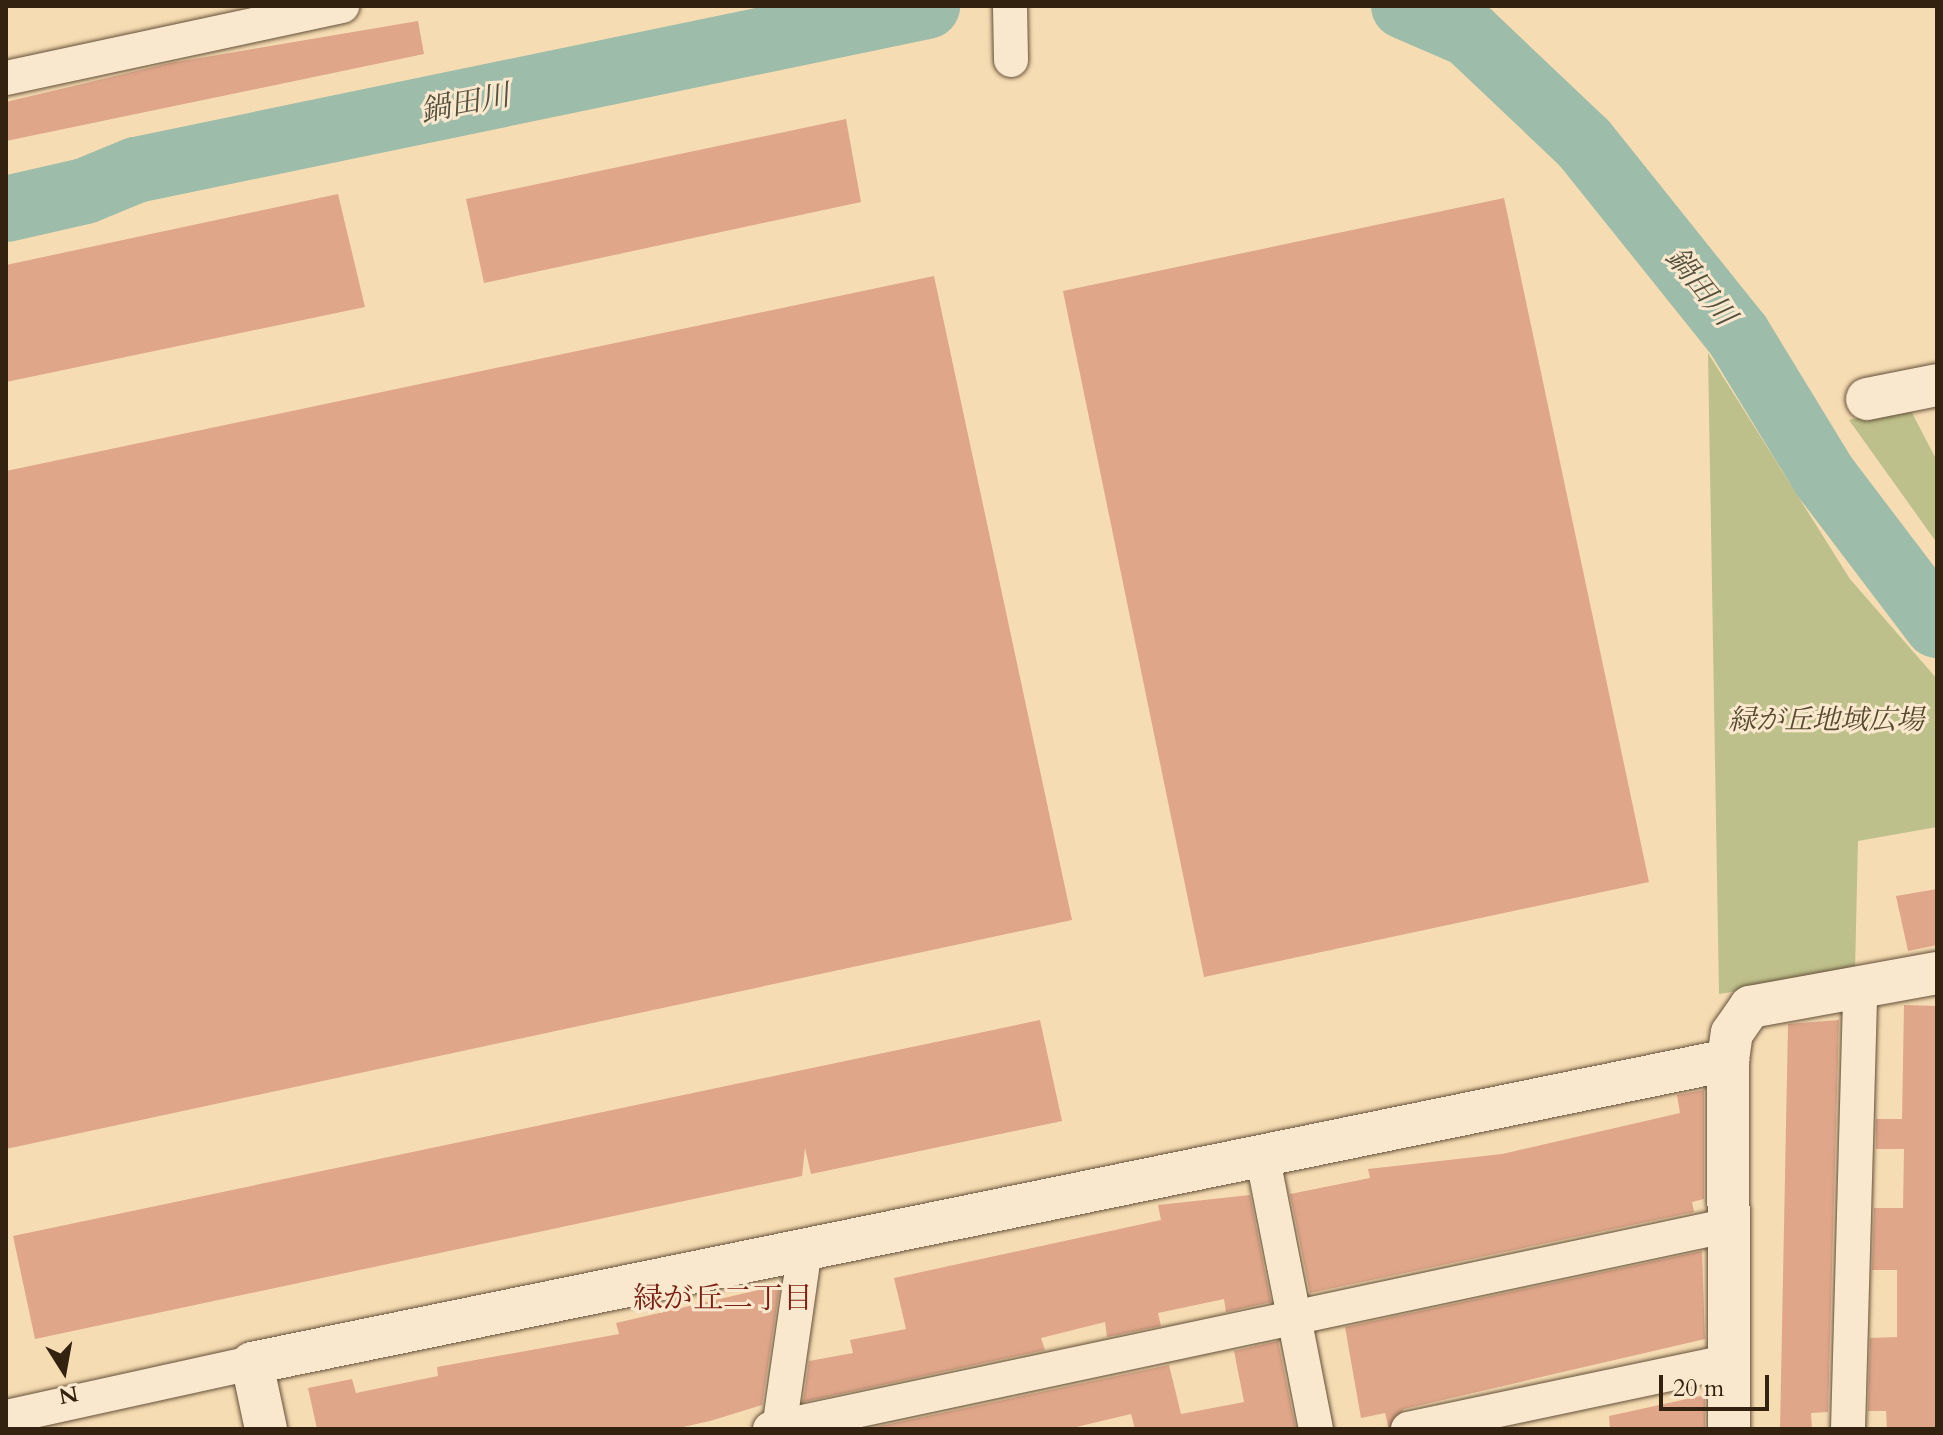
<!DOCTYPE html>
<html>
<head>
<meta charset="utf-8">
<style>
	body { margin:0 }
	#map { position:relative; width:1943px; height:1435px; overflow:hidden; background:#f6dcb3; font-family:Cardo,"Noto Serif JP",serif }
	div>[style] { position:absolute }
	.green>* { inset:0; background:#bec08b }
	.river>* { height:66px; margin:-33px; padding:0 33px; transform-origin:33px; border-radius:33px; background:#9dbca9 }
	.building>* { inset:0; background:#dfa68a }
	.roads { filter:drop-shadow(0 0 2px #645039) drop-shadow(0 0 2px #645039) }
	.minor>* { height:34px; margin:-17px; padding:0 17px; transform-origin:17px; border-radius:17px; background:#f9e8ce }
	.tertiary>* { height:42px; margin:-21px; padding:0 21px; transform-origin:21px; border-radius:21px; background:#f9e8ce }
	span { translate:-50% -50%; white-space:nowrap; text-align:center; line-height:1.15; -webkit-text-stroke:6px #f9e8ce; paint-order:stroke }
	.park-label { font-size:28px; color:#564a2f; font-style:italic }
	.water-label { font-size:30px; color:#54503e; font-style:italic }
	.neighbourhood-label { font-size:30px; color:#7a1f14 }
	.frame { position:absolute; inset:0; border:8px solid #342210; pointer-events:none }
	.north { position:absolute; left:24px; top:1331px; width:80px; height:80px; -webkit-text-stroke:6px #f9e8ce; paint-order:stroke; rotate:169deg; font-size:22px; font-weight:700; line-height:32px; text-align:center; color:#342210 }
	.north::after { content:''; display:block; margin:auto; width:28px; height:36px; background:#342210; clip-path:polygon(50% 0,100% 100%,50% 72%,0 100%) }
	.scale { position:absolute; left:1659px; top:1375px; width:110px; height:36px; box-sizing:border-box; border:4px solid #342210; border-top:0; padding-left:10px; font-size:24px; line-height:28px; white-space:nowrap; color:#342210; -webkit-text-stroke:6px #f9e8ce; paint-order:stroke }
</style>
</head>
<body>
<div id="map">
	<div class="green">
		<div style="clip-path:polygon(1708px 353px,1850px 579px,1937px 679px,1937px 827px,1858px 841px,1855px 972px,1719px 994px)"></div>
		<div style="clip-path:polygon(1909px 407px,1937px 461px,1937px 543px,1849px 420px)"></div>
	</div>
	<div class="river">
		<div style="left:1404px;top:6px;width:71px;rotate:23.3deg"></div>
		<div style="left:1469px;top:34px;width:158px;rotate:43.5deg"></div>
		<div style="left:1584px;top:143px;width:246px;rotate:51.3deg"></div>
		<div style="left:1738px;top:335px;width:165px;rotate:58.6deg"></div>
		<div style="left:1824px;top:476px;width:187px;rotate:52.8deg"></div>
		<div style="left:6px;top:209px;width:81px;rotate:-12.8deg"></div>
		<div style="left:85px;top:191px;width:55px;rotate:-22.4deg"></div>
		<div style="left:136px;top:170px;width:808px;rotate:-11.71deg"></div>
	</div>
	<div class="building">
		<div style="clip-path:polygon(418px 21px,424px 54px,6px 141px,6px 102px,170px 63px)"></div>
		<div style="clip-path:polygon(846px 119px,861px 202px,484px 283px,466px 199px)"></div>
		<div style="clip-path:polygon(338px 194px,365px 307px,6px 382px,6px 265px)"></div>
		<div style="clip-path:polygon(1504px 198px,1649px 882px,1204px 977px,1063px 291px)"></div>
		<div style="clip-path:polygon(934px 276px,1072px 920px,6px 1149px,6px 471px)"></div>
		<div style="clip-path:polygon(1937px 889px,1937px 945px,1908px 951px,1896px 896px)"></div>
		<div style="clip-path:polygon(1904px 1005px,1937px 1006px,1937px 1429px,1887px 1429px,1886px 1411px,1868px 1411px,1870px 1338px,1897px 1337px,1897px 1270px,1872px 1270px,1874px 1208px,1903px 1208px,1904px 1149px,1876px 1149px,1876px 1119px,1902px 1119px)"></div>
		<div style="clip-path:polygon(1040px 1020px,1062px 1121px,811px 1174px,805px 1148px,802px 1176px,35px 1339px,13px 1236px)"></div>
		<div style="clip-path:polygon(1839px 1020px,1828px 1412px,1811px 1413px,1812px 1429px,1780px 1429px,1788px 1024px)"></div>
		<div style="clip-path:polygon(1704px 1090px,1704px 1199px,1692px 1202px,1694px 1212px,1310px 1293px,1290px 1194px,1370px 1178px,1368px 1169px,1502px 1154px,1680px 1113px,1677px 1095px)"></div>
		<div style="clip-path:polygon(1250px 1195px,1271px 1302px,1226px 1312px,1224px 1299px,1158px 1313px,1161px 1326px,1107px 1337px,1105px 1322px,1041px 1338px,1045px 1350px,803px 1402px,809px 1361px,853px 1353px,850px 1340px,906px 1329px,894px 1278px,1161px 1220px,1158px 1205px)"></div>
		<div style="clip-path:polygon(1702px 1251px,1705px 1339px,1404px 1409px,1389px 1429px,1385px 1413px,1361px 1418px,1345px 1327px)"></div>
		<div style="clip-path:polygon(780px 1285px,762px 1405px,710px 1421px,674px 1429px,317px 1429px,308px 1388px,352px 1379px,356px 1393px,438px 1376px,437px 1367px,619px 1334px,616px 1323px)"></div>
		<div style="clip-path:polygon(1278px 1341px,1296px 1429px,1135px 1429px,1131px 1414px,1068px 1429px,866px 1429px,1169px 1365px,1181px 1414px,1244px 1402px,1234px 1351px)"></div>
		<div style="clip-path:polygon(1705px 1395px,1705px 1427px,1610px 1429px,1609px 1416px)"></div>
	</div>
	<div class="roads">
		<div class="minor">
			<div style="left:1010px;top:6px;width:54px;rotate:88.9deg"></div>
			<div style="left:6px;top:78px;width:344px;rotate:-12.1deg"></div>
			<div style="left:1263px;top:1159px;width:275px;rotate:78.9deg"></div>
			<div style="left:6px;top:1417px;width:252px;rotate:-12.4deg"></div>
			<div style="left:770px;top:1429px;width:981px;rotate:-12deg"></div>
			<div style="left:779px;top:1429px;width:182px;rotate:-81.8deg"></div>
			<div style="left:1408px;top:1429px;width:326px;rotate:-11.9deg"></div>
			<div style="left:1848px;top:1429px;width:442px;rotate:-88.4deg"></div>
		</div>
		<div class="tertiary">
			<div style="left:1867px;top:399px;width:71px;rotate:-11.3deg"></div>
			<div style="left:1728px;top:1060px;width:369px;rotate:89.8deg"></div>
			<div style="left:266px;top:1429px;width:67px;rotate:-102deg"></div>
			<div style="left:252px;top:1363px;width:1507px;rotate:-11.6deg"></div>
			<div style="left:1728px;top:1060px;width:27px;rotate:-82deg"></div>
			<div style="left:1732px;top:1033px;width:32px;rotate:-55deg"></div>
			<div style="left:1750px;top:1007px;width:190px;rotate:-10.3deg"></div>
		</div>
	</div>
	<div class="park-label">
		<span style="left:1826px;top:720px">緑が丘地域広場</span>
	</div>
	<div class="water-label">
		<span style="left:465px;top:104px;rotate:-11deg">鍋田川</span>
		<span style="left:1700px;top:287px;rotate:51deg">鍋田川</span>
	</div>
	<div class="neighbourhood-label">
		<span style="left:723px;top:1299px">緑が丘二丁目</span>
	</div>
	<div class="frame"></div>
	<div class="north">N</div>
	<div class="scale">20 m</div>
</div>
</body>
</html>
